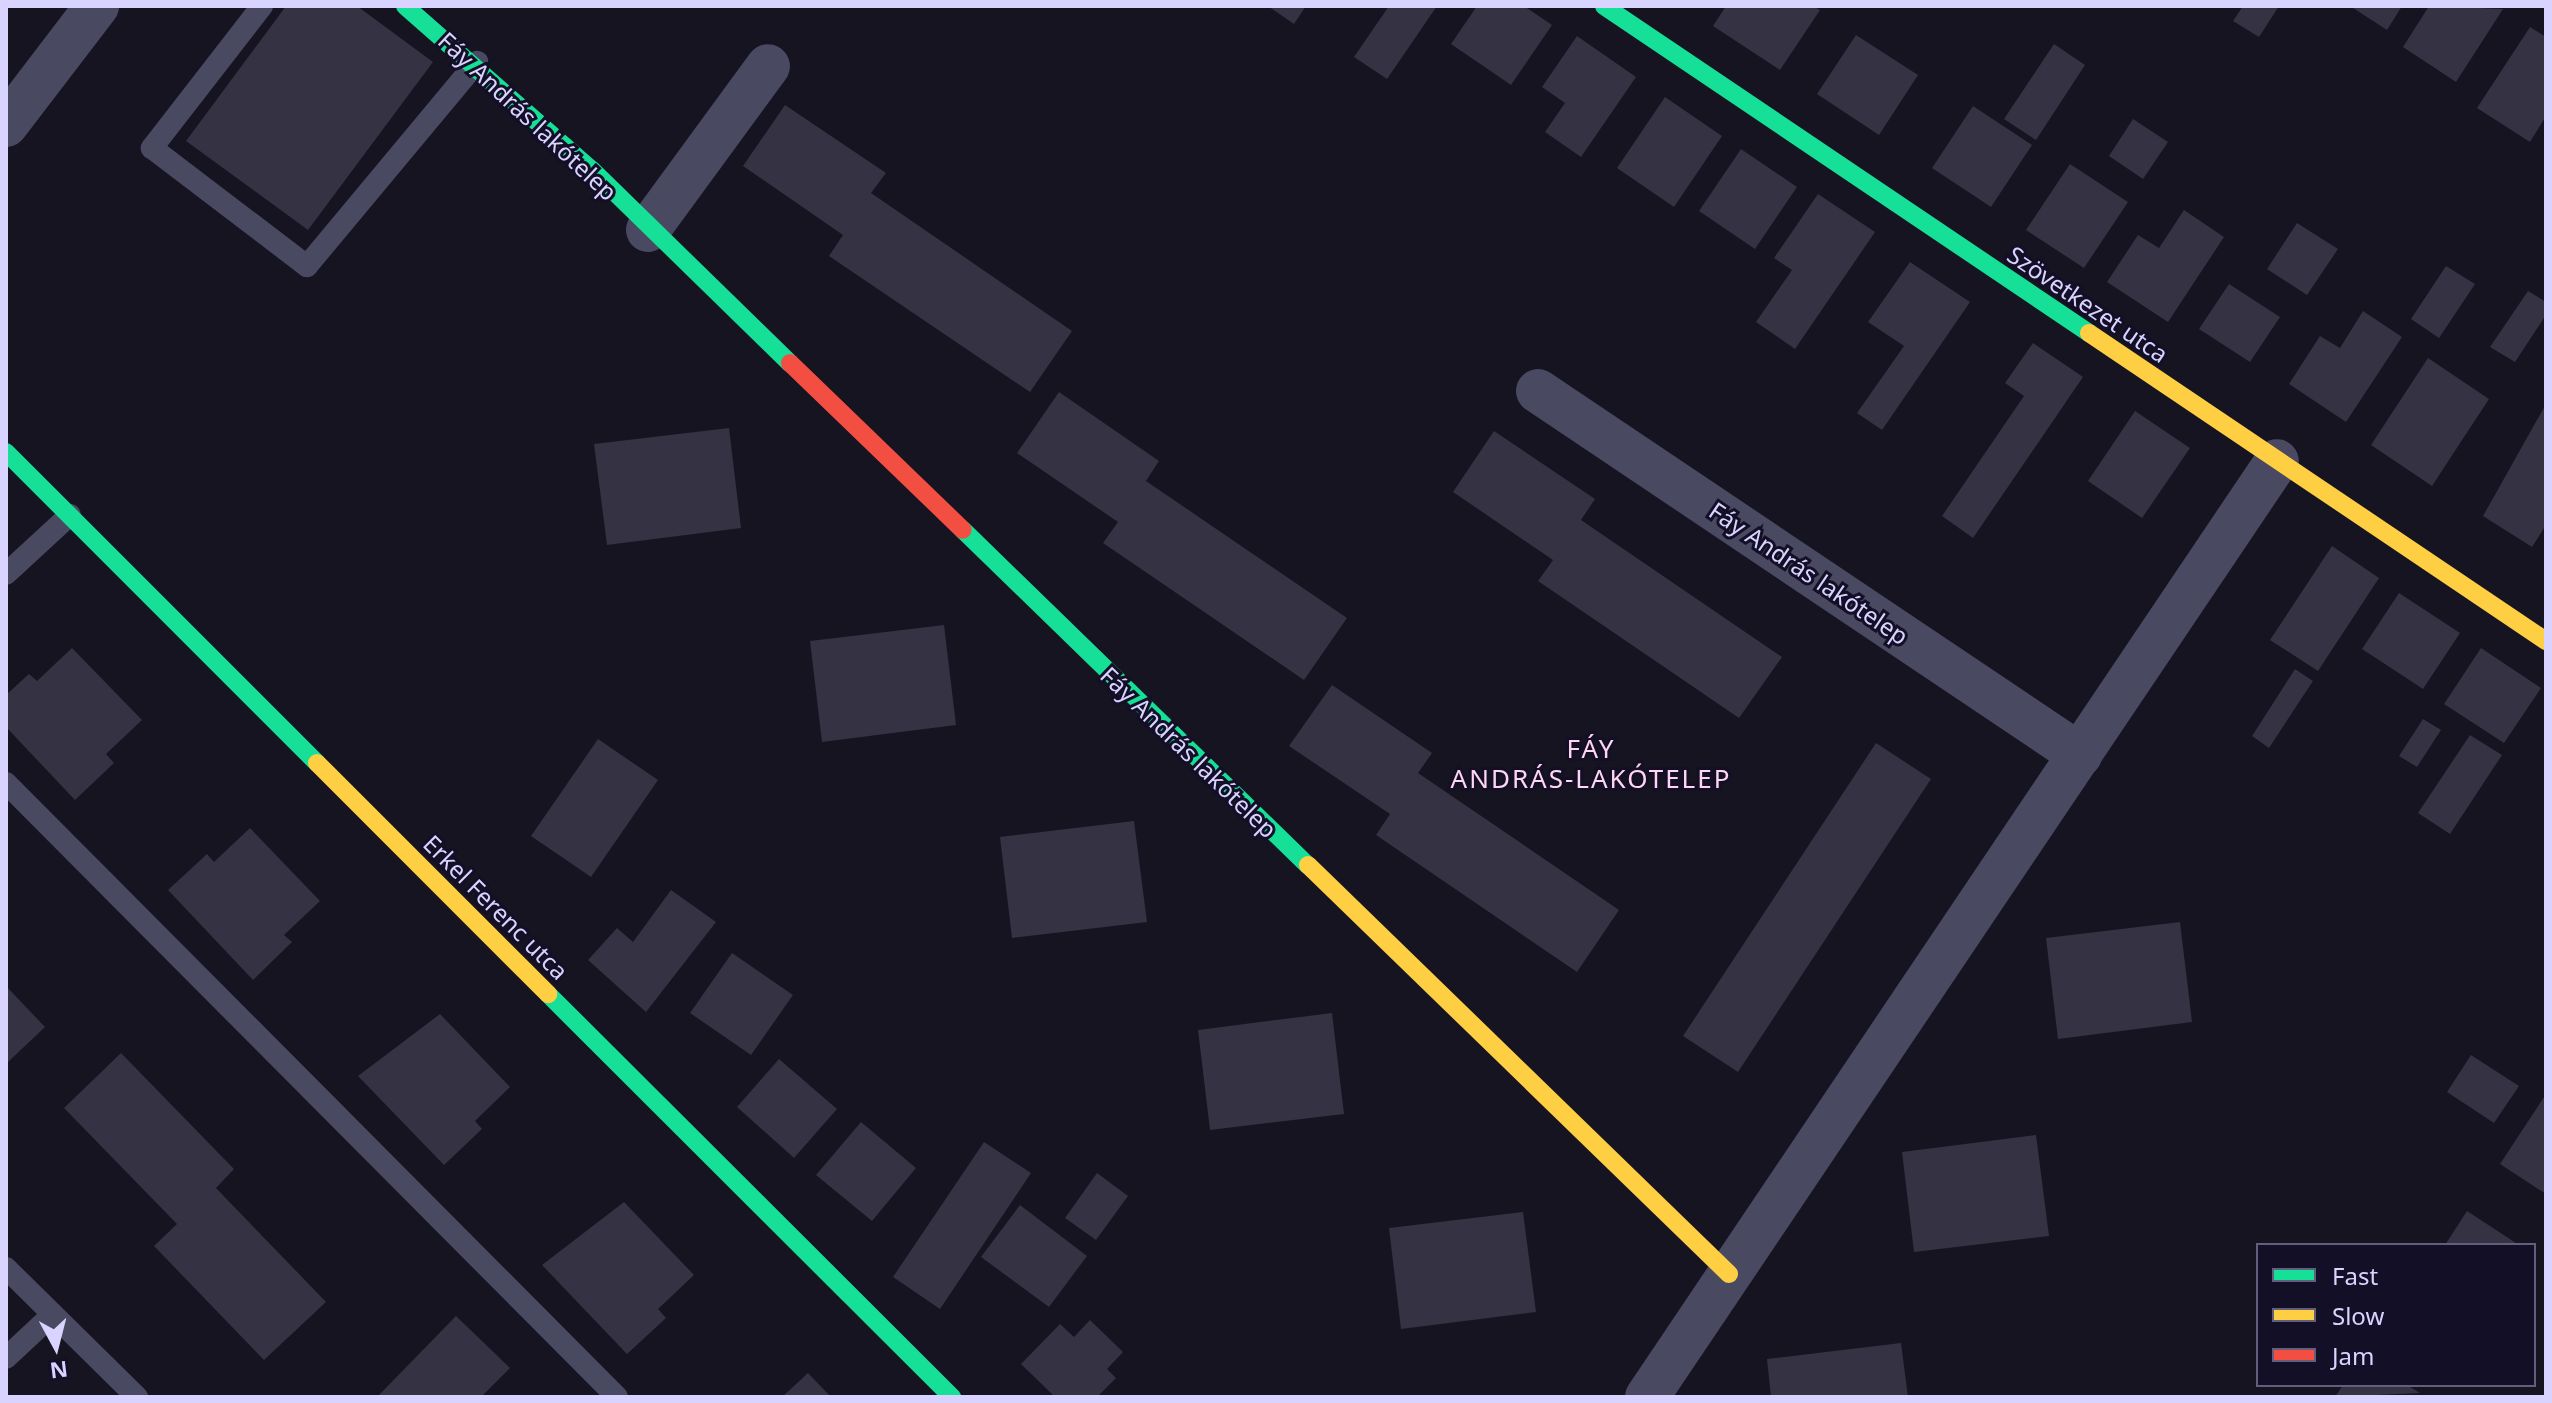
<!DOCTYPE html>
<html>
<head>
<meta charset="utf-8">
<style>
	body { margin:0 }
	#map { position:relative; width:2552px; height:1403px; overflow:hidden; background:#161421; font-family:"Noto Sans",sans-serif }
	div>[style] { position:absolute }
	.building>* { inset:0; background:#343243 }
	.lane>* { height:22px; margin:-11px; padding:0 11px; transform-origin:11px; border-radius:11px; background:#4a4962 }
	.street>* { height:44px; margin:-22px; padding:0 22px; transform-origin:22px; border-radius:22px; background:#4a4962 }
	.fast>* { height:18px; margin:-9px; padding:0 9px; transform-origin:9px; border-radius:9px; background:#16e098 }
	.slow>* { height:18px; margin:-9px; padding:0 9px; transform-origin:9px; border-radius:9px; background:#ffcf43 }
	.jam>* { height:18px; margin:-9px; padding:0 9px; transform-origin:9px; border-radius:9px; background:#f24e42 }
	span { translate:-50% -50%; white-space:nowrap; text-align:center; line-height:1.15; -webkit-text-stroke:6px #130f26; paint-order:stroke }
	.street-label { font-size:24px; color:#d9d4ff }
	.neighbourhood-label { font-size:26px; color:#ffd6f0; letter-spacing:2px }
	.frame { position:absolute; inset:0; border:8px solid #d9d4ff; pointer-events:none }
	.legend { position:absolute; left:2256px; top:1243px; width:280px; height:144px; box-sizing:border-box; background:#130f26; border:2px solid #625e7d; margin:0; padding:10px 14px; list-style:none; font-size:24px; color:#d9d4ff }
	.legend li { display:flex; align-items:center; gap:16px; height:40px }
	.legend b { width:40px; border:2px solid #625e7d }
	.north { position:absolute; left:16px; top:1307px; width:80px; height:80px; -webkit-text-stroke:6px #130f26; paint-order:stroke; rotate:173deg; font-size:22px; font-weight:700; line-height:32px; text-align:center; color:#d9d4ff }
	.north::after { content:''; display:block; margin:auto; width:28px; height:36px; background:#d9d4ff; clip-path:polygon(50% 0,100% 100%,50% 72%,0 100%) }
</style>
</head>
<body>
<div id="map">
	<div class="building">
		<div style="clip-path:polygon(286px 6px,357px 6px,433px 62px,308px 230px,186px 141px)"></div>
		<div style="clip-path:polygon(1268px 6px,1306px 6px,1294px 24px)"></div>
		<div style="clip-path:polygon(1389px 6px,1437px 6px,1387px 79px,1354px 57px)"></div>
		<div style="clip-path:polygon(1477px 6px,1524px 6px,1552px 25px,1511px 85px,1451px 44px)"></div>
		<div style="clip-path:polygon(1726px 6px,1813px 6px,1820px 10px,1780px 70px,1713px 26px)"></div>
		<div style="clip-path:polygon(2243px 6px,2279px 6px,2259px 37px,2233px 21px)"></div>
		<div style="clip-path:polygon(2350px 6px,2402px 6px,2387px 30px)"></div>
		<div style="clip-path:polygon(2429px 6px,2503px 9px,2456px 82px,2403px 47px)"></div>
		<div style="clip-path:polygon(2530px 27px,2546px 37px,2546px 116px,2530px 142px,2477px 108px)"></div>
		<div style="clip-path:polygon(1856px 35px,1918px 75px,1879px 135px,1817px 94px)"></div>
		<div style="clip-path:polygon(1577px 36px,1636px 77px,1581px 157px,1545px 132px,1565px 103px,1542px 87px)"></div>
		<div style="clip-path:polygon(2054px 44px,2085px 65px,2036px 140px,2004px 119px)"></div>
		<div style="clip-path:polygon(1665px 97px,1722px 136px,1674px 207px,1617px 168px)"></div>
		<div style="clip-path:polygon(785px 105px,886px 173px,871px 193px,1072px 331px,1030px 392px,829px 256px,843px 235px,743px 166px)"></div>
		<div style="clip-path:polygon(1973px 106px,2032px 145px,1991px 207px,1932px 168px)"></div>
		<div style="clip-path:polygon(2133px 119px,2168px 142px,2143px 179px,2109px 156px)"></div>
		<div style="clip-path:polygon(1741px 149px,1797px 187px,1755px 249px,1699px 211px)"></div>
		<div style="clip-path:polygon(2070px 164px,2128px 202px,2084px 268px,2026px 230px)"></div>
		<div style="clip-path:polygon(1818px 194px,1875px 232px,1795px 349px,1756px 322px,1792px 270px,1774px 258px)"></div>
		<div style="clip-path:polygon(2184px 210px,2224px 237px,2168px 322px,2107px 282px,2138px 235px,2159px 248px)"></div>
		<div style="clip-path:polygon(2297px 223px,2338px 249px,2307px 295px,2267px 269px)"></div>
		<div style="clip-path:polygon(1910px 262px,1970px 302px,1882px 430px,1857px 413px,1904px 346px,1868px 322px)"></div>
		<div style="clip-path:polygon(2446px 266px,2475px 284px,2439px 338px,2411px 319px)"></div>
		<div style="clip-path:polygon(2229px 284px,2280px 317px,2250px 362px,2199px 329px)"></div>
		<div style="clip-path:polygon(2528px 291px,2546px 302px,2546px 315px,2515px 362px,2490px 347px)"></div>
		<div style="clip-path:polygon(2363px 311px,2402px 337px,2346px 422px,2289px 384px,2320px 336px,2340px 348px)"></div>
		<div style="clip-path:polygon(2033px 343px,2083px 377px,1973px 538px,1942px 516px,2024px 396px,2005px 383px)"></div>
		<div style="clip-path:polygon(2428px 358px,2489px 399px,2432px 486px,2371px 445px)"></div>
		<div style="clip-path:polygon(1059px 392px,1159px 461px,1146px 481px,1347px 618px,1304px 680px,1103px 543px,1118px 522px,1017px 453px)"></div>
		<div style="clip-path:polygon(2546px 404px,2546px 525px,2532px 547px,2483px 516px)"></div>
		<div style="clip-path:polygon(2135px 411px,2190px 448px,2142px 518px,2088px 481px)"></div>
		<div style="clip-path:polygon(729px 428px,741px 528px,607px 545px,594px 444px)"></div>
		<div style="clip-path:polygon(1494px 431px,1595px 499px,1581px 520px,1782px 657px,1739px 718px,1538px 581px,1553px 560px,1453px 492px)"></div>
		<div style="clip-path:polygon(2332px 546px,2379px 578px,2318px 671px,2270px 640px)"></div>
		<div style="clip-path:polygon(2399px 593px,2460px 633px,2423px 689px,2362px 649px)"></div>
		<div style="clip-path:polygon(944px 625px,956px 725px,822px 742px,810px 641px)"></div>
		<div style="clip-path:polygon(72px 648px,142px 720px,106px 754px,114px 763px,75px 800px,6px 727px,6px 695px,29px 674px,37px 681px)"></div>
		<div style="clip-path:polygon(2481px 648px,2541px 688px,2504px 743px,2444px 704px)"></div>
		<div style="clip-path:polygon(2295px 669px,2313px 681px,2269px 748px,2252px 736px)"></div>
		<div style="clip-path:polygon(1332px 685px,1432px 753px,1418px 773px,1619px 910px,1577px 972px,1376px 835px,1390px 814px,1289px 746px)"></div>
		<div style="clip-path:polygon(2423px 719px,2441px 730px,2417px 767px,2399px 756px)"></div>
		<div style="clip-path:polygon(2470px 735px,2502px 755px,2450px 834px,2418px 813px)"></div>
		<div style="clip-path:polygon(598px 739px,658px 780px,591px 877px,531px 836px)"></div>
		<div style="clip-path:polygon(1876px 743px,1931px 779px,1738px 1072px,1683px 1036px)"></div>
		<div style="clip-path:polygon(1134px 821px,1147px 922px,1012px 938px,1000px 837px)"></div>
		<div style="clip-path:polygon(250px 828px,320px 901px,284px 935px,292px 942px,253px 980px,168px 890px,207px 854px,214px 862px)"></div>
		<div style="clip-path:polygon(671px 890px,716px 922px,646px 1012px,588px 960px,617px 928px,633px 942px)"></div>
		<div style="clip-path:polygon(2180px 922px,2192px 1022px,2058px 1039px,2046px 938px)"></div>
		<div style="clip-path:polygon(732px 953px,793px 995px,751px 1055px,690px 1013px)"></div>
		<div style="clip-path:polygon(6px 986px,45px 1027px,6px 1064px)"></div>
		<div style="clip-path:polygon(1332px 1013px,1344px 1114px,1210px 1130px,1198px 1030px)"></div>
		<div style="clip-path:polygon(440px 1014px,510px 1087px,475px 1121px,482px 1129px,444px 1165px,358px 1076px)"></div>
		<div style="clip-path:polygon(121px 1053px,234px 1169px,216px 1188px,326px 1302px,264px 1360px,154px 1246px,177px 1224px,64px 1108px)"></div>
		<div style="clip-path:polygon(2471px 1055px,2519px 1086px,2494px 1123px,2447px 1092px)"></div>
		<div style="clip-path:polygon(779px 1059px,837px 1109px,794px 1158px,737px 1107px)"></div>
		<div style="clip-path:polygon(2544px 1097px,2546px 1099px,2546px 1194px,2500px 1164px)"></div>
		<div style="clip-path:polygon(861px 1122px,916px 1168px,872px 1221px,816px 1175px)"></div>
		<div style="clip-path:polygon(2036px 1135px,2049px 1236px,1914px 1252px,1902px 1152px)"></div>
		<div style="clip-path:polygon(984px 1142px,1031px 1173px,940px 1309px,893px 1277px)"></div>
		<div style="clip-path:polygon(1097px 1173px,1128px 1196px,1096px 1240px,1065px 1218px)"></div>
		<div style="clip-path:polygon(624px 1202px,694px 1275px,658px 1309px,666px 1318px,627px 1354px,542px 1265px)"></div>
		<div style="clip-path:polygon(1020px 1205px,1087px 1256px,1049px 1307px,981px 1257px)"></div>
		<div style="clip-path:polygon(2467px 1211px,2519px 1245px,2445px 1245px)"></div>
		<div style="clip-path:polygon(1523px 1212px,1536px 1312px,1401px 1329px,1389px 1228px)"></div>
		<div style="clip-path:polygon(456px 1316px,510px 1368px,481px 1397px,377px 1397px)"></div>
		<div style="clip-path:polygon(1090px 1320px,1123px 1352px,1107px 1369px,1116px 1378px,1097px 1397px,1055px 1397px,1021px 1364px,1060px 1324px,1074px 1337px)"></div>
		<div style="clip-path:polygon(1901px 1343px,1908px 1397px,1771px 1397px,1767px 1359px)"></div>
		<div style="clip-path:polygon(808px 1373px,831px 1397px,782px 1397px)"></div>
		<div style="clip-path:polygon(2343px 1385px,2407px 1385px,2420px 1393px,2335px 1397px)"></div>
	</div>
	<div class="lane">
		<div style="left:262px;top:6px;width:180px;rotate:127.8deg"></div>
		<div style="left:152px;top:148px;width:195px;rotate:37.3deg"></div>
		<div style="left:307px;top:266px;width:266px;rotate:-50.2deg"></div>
		<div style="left:6px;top:574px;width:87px;rotate:-42.7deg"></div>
		<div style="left:6px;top:783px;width:866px;rotate:45.14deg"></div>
		<div style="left:6px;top:1268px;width:184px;rotate:44.6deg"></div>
		<div style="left:6px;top:1358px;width:64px;rotate:-43.1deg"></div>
	</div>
	<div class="street">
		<div style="left:6px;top:125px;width:150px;rotate:-52.6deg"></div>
		<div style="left:648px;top:230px;width:203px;rotate:-53.8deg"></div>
		<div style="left:1538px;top:391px;width:653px;rotate:33.88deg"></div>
		<div style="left:1647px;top:1397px;width:1128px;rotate:-56.06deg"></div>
	</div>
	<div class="fast">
		<div style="left:405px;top:6px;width:249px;rotate:41.3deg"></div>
		<div style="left:592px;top:170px;width:277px;rotate:44.3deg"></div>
		<div style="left:1604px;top:6px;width:585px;rotate:33.99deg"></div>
		<div style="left:6px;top:452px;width:440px;rotate:45deg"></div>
		<div style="left:963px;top:530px;width:481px;rotate:44.2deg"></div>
		<div style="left:548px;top:994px;width:571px;rotate:44.93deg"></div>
	</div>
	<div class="slow">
		<div style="left:2089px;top:333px;width:551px;rotate:33.98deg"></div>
		<div style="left:317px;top:763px;width:327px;rotate:45deg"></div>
		<div style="left:1308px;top:865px;width:587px;rotate:44.17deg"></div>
	</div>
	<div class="jam">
		<div style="left:790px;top:363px;width:240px;rotate:44deg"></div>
	</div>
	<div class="street-label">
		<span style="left:528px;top:116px;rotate:43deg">Fáy András lakótelep</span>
		<span style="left:2088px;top:304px;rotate:34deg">Szövetkezet utca</span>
		<span style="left:1809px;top:573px;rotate:34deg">Fáy András lakótelep</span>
		<span style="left:1189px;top:752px;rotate:44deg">Fáy András lakótelep</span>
		<span style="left:496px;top:907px;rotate:45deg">Erkel Ferenc utca</span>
	</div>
	<div class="neighbourhood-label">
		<span style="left:1591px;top:764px">FÁY<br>ANDRÁS-LAKÓTELEP</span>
	</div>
	<div class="frame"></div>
	<ul class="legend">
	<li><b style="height:10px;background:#16e098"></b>Fast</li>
	<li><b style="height:10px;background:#ffcf43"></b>Slow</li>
	<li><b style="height:10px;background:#f24e42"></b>Jam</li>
	</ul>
	<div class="north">N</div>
</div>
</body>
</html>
